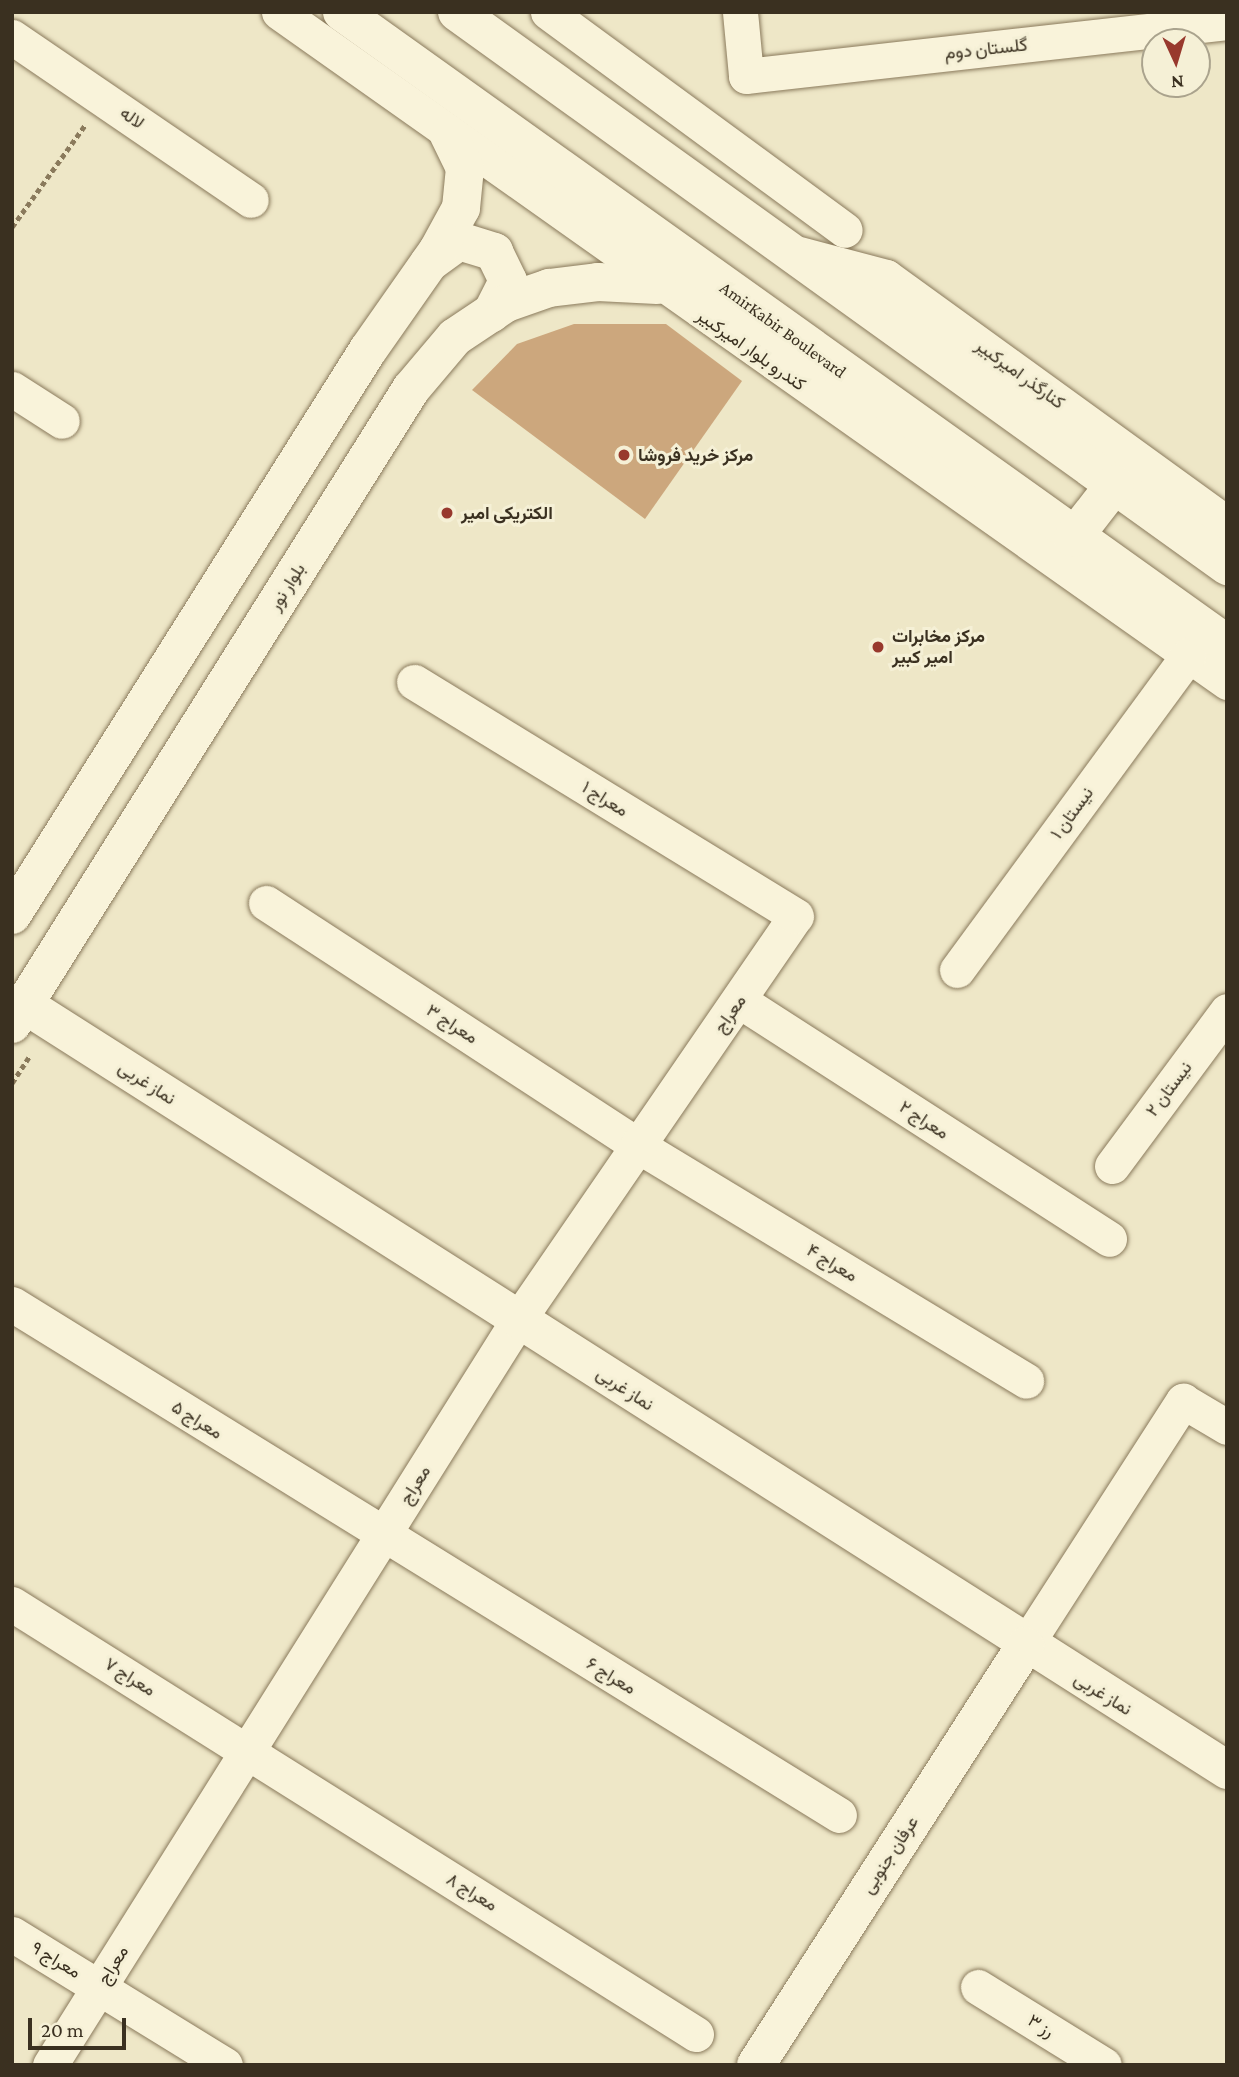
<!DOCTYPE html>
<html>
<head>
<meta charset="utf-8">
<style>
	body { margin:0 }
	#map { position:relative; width:1239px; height:2077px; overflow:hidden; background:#eee7c7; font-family:"Crimson Pro",Vazirmatn,serif }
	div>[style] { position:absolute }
	.building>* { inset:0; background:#cca77d }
	.path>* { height:4.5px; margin-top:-2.25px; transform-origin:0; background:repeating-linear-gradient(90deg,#8a7a5c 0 5px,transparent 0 8.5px) }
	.roads { filter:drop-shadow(0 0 2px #8a7a5c) drop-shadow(0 0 2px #8a7a5c) }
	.street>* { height:35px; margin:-17.5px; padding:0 17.5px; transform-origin:17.5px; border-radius:17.5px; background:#f9f3da }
	.secondary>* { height:38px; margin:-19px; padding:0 19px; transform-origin:19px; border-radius:19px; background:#f9f3da }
	.dots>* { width:19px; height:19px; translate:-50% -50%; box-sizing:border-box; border:4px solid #f5f0d6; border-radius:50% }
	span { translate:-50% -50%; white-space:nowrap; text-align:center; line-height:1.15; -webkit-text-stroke:6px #f5f0d6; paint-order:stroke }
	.street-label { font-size:18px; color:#3a3020 }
	.poi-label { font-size:18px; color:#3a3020; font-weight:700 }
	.left { translate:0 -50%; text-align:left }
	.frame { position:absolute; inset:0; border:14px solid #3a3020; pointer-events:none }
	.north { position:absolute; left:1141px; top:28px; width:70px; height:70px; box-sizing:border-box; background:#f5f0d6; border:2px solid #aaa38d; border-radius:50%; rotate:176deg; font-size:19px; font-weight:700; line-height:28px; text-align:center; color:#3a3020 }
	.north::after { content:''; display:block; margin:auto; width:24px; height:32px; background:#98392d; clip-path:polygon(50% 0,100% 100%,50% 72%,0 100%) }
	.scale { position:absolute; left:28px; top:2018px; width:98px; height:32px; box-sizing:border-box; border:4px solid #3a3020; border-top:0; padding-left:9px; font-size:21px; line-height:24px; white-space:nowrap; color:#3a3020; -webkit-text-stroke:5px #f5f0d6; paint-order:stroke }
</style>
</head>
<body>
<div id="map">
	<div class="building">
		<div style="clip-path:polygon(574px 324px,666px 324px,742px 381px,645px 519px,472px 390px,517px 344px)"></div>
	</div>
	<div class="path">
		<div style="left:12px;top:227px;width:125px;rotate:-54.4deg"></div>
		<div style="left:12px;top:1083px;width:31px;rotate:-57deg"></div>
	</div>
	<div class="roads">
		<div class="street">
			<div style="left:279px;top:12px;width:1161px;rotate:35.25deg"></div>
			<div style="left:548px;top:12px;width:368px;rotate:36.3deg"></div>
			<div style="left:740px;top:12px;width:64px;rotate:84.6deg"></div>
			<div style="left:746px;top:76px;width:484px;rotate:-6.4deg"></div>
			<div style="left:12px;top:37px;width:289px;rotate:34.3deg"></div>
			<div style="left:799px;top:254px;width:90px;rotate:14.8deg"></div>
			<div style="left:886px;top:277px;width:421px;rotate:35.9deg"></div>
			<div style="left:12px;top:389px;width:59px;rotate:32.6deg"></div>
			<div style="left:266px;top:903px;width:443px;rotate:33.1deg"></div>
			<div style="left:637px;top:1145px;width:455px;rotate:31.2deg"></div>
			<div style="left:957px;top:970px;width:391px;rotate:-53.7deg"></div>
			<div style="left:740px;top:1001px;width:439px;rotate:32.8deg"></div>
			<div style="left:1112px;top:1166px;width:193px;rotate:-53.4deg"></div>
			<div style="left:12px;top:1304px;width:972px;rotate:31.71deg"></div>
			<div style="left:12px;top:1604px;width:808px;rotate:32.16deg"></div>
			<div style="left:1025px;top:1646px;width:292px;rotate:-57.2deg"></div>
			<div style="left:1183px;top:1401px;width:51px;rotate:30.6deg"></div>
			<div style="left:12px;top:1934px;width:250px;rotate:31.6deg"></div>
			<div style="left:978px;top:1987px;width:148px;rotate:31.8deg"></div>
			<div style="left:50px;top:2065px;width:880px;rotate:-57.86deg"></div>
			<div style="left:518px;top:1320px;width:490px;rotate:-55.5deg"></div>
			<div style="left:796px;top:916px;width:448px;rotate:-148.5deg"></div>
		</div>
		<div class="secondary">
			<div style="left:342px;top:12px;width:1087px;rotate:35.53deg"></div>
			<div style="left:457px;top:12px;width:949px;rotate:35.73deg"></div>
			<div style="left:429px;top:263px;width:37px;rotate:-36deg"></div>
			<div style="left:459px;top:241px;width:37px;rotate:17deg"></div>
			<div style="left:494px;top:252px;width:32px;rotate:64deg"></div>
			<div style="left:508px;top:281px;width:36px;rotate:117deg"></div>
			<div style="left:1073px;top:538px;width:68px;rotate:-52.1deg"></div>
			<div style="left:12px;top:915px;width:668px;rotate:-57.79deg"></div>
			<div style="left:368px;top:350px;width:122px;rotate:-55deg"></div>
			<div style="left:438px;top:250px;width:48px;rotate:-61.3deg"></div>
			<div style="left:461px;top:208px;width:40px;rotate:-84.3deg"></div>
			<div style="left:465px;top:168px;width:37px;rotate:-116deg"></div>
			<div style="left:25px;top:1005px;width:1425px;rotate:32.47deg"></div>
			<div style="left:12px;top:1024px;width:750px;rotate:-57.86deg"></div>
			<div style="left:411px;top:389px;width:68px;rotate:-49.8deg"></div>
			<div style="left:455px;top:337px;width:61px;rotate:-33.7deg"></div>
			<div style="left:506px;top:303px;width:46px;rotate:-19.2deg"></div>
			<div style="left:549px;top:288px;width:49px;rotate:-7deg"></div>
			<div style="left:598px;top:282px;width:59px;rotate:2.9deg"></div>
			<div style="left:756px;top:2065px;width:498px;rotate:-57.3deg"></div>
		</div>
	</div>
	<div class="dots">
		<div style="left:624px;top:455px;background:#98392d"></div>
		<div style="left:447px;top:513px;background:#98392d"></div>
		<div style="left:878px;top:647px;background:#98392d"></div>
	</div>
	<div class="street-label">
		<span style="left:986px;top:49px;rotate:-6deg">گلستان دوم</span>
		<span style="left:132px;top:118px;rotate:35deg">لاله</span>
		<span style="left:783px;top:330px;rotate:36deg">AmirKabir Boulevard</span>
		<span style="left:751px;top:350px;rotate:35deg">کندرو بلوار امیرکبیر</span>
		<span style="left:1020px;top:374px;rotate:36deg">کنارگذر امیرکبیر</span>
		<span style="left:287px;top:587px;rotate:-58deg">بلوار نور</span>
		<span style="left:605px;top:799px;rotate:32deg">معراج ۱</span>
		<span style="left:1072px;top:813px;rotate:-54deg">نیستان ۱</span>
		<span style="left:730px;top:1014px;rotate:-55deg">معراج</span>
		<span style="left:452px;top:1024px;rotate:33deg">معراج ۳</span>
		<span style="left:147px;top:1083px;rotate:33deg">نماز غربی</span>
		<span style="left:1169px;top:1089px;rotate:-53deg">نیستان ۲</span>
		<span style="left:924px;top:1120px;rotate:33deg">معراج ۲</span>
		<span style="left:832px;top:1263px;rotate:31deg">معراج ۴</span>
		<span style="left:625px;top:1389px;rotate:33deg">نماز غربی</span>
		<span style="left:197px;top:1420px;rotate:32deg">معراج ۵</span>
		<span style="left:415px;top:1485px;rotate:-58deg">معراج</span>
		<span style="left:611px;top:1676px;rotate:31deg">معراج ۶</span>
		<span style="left:130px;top:1677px;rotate:32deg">معراج ۷</span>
		<span style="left:1103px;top:1694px;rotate:32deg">نماز غربی</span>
		<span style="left:890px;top:1855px;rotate:-57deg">عرفان جنوبی</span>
		<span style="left:472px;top:1892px;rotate:32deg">معراج ۸</span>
		<span style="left:56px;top:1960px;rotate:31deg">معراج ۹</span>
		<span style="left:113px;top:1965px;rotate:-58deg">معراج</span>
		<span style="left:1041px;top:2026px;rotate:32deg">رز ۳</span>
	</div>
	<div class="poi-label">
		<span class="left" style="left:638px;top:455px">مرکز خرید فروشا</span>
		<span class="left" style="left:461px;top:513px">الکتریکی امیر</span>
		<span class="left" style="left:892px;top:647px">مرکز مخابرات<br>امیر کبیر</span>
	</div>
	<div class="frame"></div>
	<div class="north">N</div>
	<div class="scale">20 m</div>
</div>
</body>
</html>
